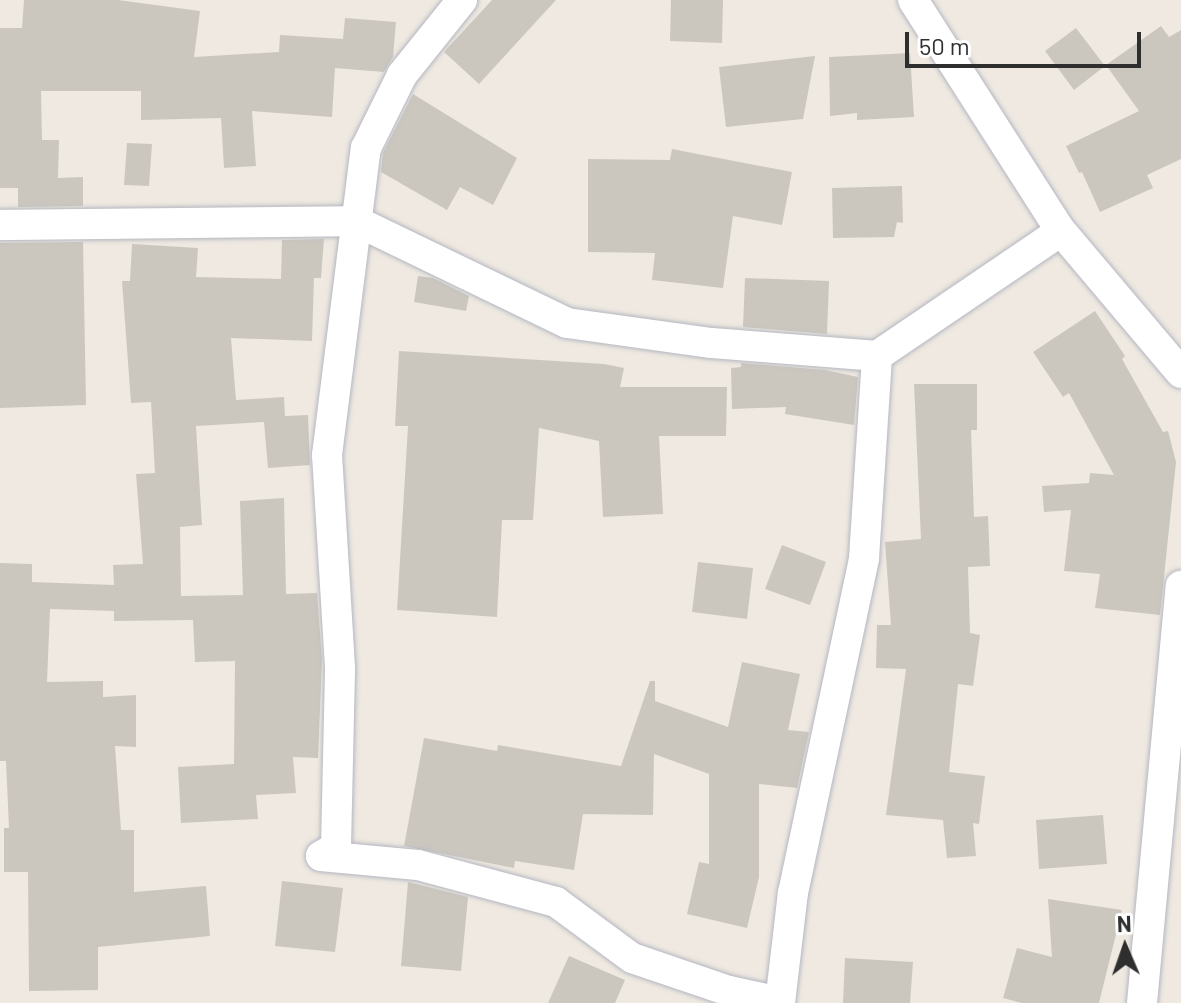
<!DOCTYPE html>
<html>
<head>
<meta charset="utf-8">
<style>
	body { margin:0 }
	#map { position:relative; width:1181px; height:1003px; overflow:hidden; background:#efe9e1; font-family:Barlow,sans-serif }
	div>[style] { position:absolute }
	.building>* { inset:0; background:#cbc7bf }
	.roads { filter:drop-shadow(0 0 2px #b4b7c1) drop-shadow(0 0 2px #b4b7c1) }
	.minor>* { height:30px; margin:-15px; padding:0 15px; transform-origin:15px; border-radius:15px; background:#fff }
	span { translate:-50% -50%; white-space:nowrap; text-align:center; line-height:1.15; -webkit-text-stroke:6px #fff; paint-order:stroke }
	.north { position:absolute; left:1085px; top:907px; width:80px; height:80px; -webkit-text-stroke:6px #fff; paint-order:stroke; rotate:358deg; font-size:22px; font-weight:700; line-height:32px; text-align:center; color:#2e2e2e }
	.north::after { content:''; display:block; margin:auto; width:28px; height:36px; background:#2e2e2e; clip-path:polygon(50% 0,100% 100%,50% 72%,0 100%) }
	.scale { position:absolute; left:905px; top:32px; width:236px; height:36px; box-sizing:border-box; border:4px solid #2e2e2e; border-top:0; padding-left:10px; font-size:24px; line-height:28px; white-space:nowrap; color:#2e2e2e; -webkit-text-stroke:6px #fff; paint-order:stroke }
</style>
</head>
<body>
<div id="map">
	<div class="building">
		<div style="clip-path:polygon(24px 0,118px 0,200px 11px,194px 57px,279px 52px,280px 35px,343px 39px,345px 18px,396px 22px,393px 57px,384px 72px,335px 68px,332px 117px,252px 111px,256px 166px,224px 168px,221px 118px,141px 120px,141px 91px,41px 91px,42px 140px,59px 140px,58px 178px,83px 177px,83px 206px,18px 207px,18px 188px,0 188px,0 28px,22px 28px)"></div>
		<div style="clip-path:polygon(492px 0,556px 0,479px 84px,444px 52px)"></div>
		<div style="clip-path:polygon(671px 0,723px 0,722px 43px,670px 41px)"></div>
		<div style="clip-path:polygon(1161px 26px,1169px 37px,1181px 30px,1181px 159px,1147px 175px,1153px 188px,1100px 212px,1082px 172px,1079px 173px,1066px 146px,1139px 111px,1106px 65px)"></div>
		<div style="clip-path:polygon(1076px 28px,1105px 66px,1074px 90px,1045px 51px)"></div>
		<div style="clip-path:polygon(910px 53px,914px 117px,857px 120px,857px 113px,830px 116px,829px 57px)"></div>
		<div style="clip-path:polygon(815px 56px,803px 119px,726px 127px,719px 67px)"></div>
		<div style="clip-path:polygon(413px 94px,517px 158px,493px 205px,460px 187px,447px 210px,381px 172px,383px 153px)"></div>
		<div style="clip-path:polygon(127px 143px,152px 144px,149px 186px,124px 185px)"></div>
		<div style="clip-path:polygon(672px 149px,792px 172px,782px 225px,733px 216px,723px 288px,652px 280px,655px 253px,588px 252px,588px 159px,670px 160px)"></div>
		<div style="clip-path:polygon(902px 186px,903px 223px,897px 222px,894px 237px,833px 238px,832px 188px)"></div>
		<div style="clip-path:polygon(324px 239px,321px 278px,314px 278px,312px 341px,231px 338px,236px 400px,284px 397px,285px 416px,308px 415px,310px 465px,268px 468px,264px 422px,196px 426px,202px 525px,180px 527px,181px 596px,243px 595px,240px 501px,284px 498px,286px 594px,317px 593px,322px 659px,318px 758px,293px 757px,296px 793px,256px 795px,258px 819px,181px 823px,178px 767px,234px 764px,235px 661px,195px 662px,193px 620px,114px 621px,114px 611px,50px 609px,47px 682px,103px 681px,103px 697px,136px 695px,136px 747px,115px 746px,121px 830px,134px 830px,134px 892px,206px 886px,210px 936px,98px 947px,98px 990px,29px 991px,28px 872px,4px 872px,4px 828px,9px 828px,6px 761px,0 761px,0 563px,32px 564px,32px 582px,114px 585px,113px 565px,143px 564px,136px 474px,155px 473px,151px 402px,131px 403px,122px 281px,130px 281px,132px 244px,198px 248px,196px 277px,281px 279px,282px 240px)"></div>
		<div style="clip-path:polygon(83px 242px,86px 405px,0 408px,0 243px)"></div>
		<div style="clip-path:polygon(418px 276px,433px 278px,469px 296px,466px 311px,414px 302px)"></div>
		<div style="clip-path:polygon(745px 278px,829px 281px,827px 334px,743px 327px)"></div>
		<div style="clip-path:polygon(1095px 311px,1125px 356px,1122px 359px,1163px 432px,1168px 431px,1176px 462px,1160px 615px,1095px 608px,1100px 574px,1064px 571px,1071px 510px,1044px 512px,1042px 486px,1089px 483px,1090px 473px,1114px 475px,1069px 393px,1063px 397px,1033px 352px)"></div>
		<div style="clip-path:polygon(399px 351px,604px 364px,624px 368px,620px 387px,727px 387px,726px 436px,659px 436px,663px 514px,603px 517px,599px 441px,539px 428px,533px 520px,502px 520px,497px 617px,397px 610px,408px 426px,395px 426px)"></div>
		<div style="clip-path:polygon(741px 363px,825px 370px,858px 377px,854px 425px,785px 414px,786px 407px,732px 409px,731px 368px,741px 367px)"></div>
		<div style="clip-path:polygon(914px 384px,977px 384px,977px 430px,971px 430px,974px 517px,988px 516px,990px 566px,968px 567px,970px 633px,980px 635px,973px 686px,958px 684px,949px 772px,985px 776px,979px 824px,973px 823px,976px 856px,947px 858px,943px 820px,886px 815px,906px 669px,876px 668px,877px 625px,891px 625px,885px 542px,921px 539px)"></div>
		<div style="clip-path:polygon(782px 545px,826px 562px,810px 605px,765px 589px)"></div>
		<div style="clip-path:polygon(698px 562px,753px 568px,747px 619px,692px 612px)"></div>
		<div style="clip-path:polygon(742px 662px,800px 674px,788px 730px,809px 732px,797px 788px,759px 784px,759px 877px,747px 928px,687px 914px,699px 862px,709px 864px,709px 774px,654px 754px,653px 815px,583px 814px,574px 870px,515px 861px,514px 868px,404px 846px,424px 738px,497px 751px,498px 745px,621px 766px,650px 681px,655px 681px,655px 701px,728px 727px)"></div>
		<div style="clip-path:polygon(1103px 815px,1107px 864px,1039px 869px,1036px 820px)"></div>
		<div style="clip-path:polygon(282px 881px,343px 888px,335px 952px,275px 946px)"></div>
		<div style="clip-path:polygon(408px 882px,468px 897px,461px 971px,401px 966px)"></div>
		<div style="clip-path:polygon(1048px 899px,1122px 910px,1099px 1003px,1022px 1003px,1003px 998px,1017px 948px,1052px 957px)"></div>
		<div style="clip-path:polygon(569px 956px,625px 980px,615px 1003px,548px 1003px)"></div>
		<div style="clip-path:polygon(845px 958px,913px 962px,910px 1003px,843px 1003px)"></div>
	</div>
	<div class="roads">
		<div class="minor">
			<div style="left:913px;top:0;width:274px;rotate:57.4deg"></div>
			<div style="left:1061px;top:231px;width:186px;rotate:49.8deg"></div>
			<div style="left:0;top:225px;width:356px;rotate:-0.6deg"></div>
			<div style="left:356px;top:221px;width:234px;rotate:25.8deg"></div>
			<div style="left:567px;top:323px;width:146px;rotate:7.9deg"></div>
			<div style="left:712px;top:343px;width:166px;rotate:4.5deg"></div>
			<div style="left:877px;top:356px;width:222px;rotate:-34.2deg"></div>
			<div style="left:321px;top:856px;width:17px;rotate:-31deg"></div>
			<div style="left:336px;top:847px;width:180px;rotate:-88.7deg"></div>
			<div style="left:340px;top:667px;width:212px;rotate:-93.5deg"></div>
			<div style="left:327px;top:455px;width:309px;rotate:-82.8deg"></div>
			<div style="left:366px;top:148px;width:81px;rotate:-63.7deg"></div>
			<div style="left:402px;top:75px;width:96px;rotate:-51.3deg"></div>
			<div style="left:321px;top:856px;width:97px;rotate:5.3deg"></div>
			<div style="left:418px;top:865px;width:143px;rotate:15deg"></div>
			<div style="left:556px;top:902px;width:94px;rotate:36.4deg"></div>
			<div style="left:632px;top:958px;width:102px;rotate:18.8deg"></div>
			<div style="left:729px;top:991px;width:52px;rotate:12.2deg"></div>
			<div style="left:780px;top:1003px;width:111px;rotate:-83.3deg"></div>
			<div style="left:793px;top:893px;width:342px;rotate:-78deg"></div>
			<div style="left:864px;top:558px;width:202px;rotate:-86.3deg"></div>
			<div style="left:1142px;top:1003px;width:419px;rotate:-84.7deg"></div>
		</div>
	</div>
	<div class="north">N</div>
	<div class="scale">50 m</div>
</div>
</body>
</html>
